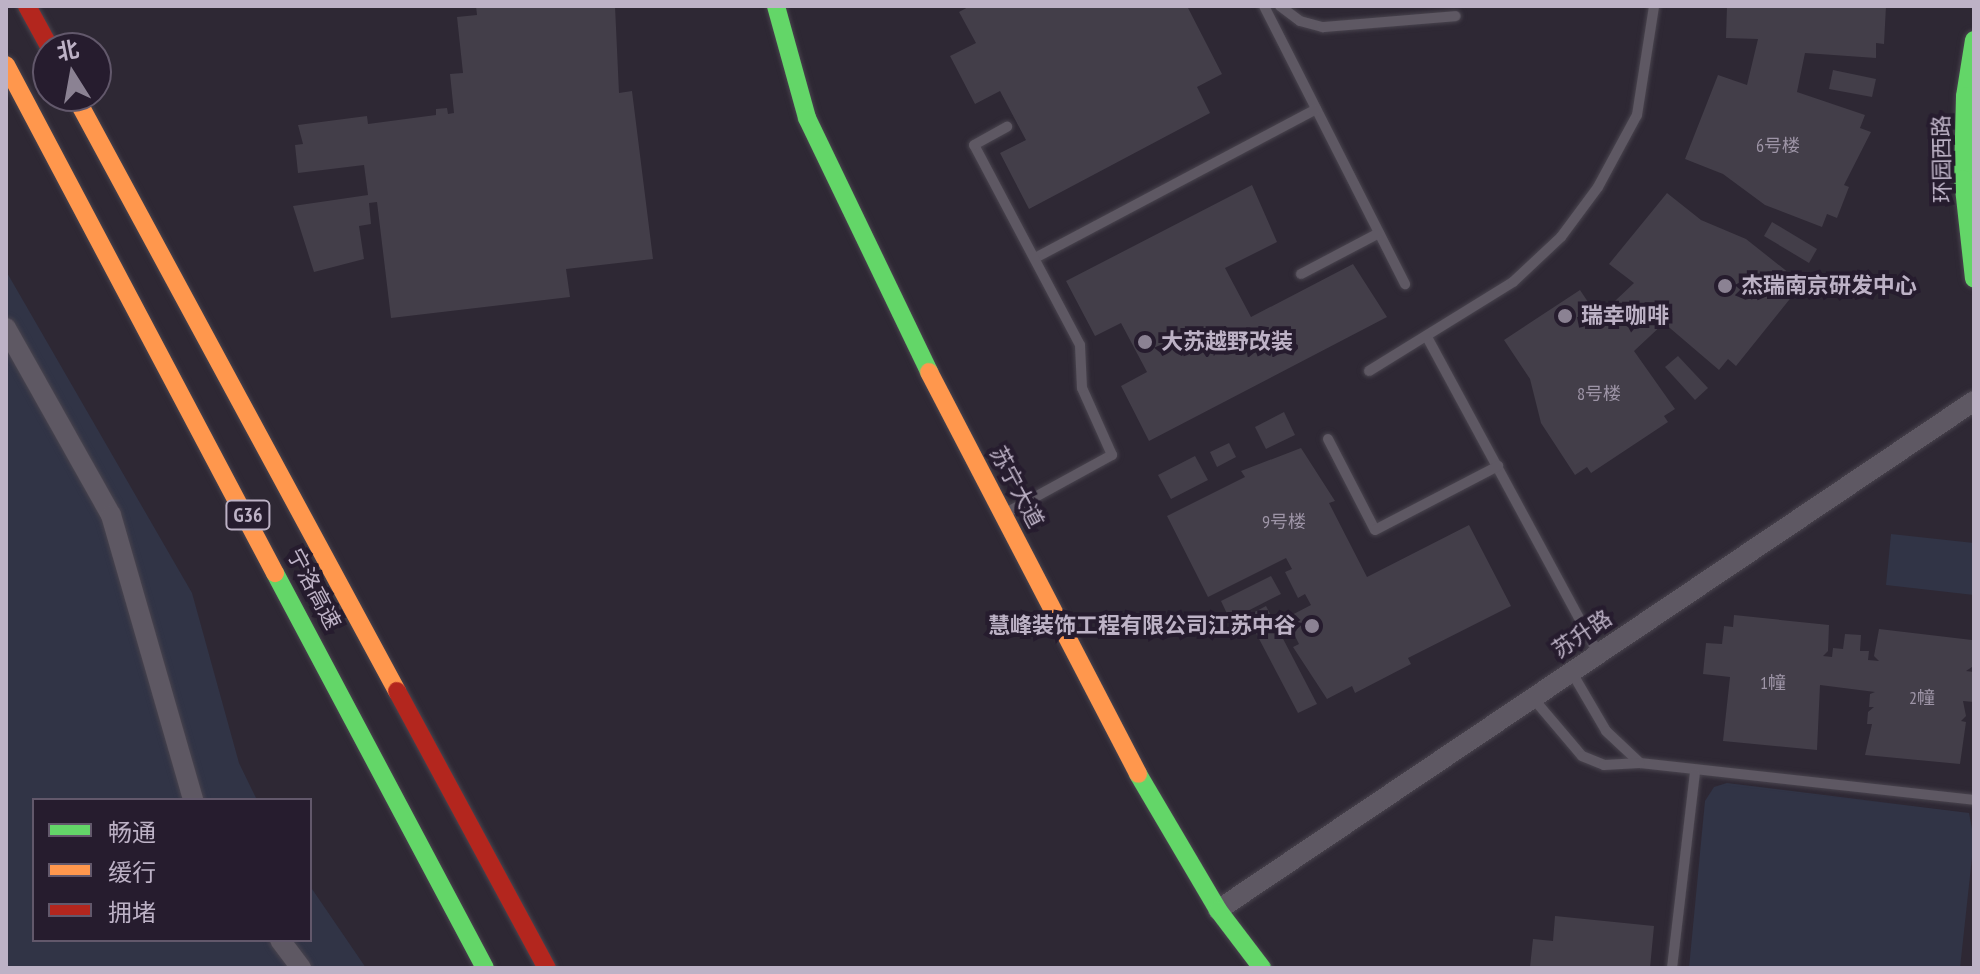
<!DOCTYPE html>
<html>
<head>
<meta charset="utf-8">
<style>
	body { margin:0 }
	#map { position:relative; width:1980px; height:974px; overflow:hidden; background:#2e2834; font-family:"PT Sans Narrow","Noto Sans SC",sans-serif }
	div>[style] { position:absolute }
	.green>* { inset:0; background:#313446 }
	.building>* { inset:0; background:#433e49 }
	.roads { filter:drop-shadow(0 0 2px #49444e) drop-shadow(0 0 2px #49444e) }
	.lane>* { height:10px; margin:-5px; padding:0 5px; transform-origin:5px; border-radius:5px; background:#5e5863 }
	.street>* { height:20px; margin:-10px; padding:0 10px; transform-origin:10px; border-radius:10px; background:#5e5863 }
	.fast>* { height:18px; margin:-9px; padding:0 9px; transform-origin:9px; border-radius:9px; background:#63d668 }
	.slow>* { height:18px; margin:-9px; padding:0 9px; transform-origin:9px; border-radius:9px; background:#ff974d }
	.jam>* { height:18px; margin:-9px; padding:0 9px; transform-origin:9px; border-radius:9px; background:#b3261e }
	.dots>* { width:22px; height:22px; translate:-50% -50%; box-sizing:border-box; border:4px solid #261c2e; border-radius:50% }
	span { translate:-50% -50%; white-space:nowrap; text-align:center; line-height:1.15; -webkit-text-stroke:8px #261c2e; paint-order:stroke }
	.number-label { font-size:18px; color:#9e95a7 }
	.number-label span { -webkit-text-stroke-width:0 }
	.shield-label span { padding:2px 6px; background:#261c2e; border:2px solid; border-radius:6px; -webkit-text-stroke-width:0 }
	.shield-label { font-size:20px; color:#bdb2c6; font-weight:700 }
	.street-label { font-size:22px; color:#bdb2c6 }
	.poi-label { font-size:22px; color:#bdb2c6; font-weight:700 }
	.left { translate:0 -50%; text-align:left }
	.right { translate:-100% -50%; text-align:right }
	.frame { position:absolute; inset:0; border:8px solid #bdb2c6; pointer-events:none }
	.legend { position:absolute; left:32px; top:798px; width:280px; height:144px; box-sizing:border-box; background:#261c2e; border:2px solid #62586b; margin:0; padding:10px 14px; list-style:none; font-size:24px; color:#bdb2c6 }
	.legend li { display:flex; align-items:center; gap:16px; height:40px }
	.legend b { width:40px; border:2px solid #62586b }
	.north { position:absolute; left:32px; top:32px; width:80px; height:80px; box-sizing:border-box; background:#261c2e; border:2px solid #62586b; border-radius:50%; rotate:349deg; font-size:22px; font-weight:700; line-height:32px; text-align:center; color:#bdb2c6 }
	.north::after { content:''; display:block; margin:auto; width:28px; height:36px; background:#8b8293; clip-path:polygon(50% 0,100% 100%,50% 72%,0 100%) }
</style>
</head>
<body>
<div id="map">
	<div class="green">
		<div style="clip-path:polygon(6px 271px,192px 593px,239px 763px,257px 800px,34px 800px,34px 940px,310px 940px,310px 886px,366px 968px,6px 968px)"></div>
		<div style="clip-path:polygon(1891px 534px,1974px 543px,1974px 595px,1886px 585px)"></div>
		<div style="clip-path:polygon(1727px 783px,1969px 813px,1974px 839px,1960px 968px,1689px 968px,1705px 801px,1714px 787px)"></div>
	</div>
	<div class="building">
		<div style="clip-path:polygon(476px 6px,615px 6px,619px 93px,632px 91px,653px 259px,566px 269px,570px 297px,391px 318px,377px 202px,369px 203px,371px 224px,359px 226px,364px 259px,314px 272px,293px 206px,368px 195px,364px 165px,298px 173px,295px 145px,303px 144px,298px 125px,367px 116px,368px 124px,436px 115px,436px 109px,447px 108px,448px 114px,454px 113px,450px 74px,463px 73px,457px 17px,477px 15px)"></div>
		<div style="clip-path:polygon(970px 6px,1187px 6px,1222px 74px,1197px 87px,1210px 113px,1029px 209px,1000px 153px,1026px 140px,1000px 91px,975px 104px,950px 56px,976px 43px,959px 12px)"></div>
		<div style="clip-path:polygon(1727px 6px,1886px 6px,1884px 44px,1876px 43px,1876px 58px,1805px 53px,1797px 92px,1865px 115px,1860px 128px,1871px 132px,1844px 185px,1849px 187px,1837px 218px,1827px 214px,1822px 227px,1765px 205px,1723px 174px,1685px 159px,1718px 75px,1747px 85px,1758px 39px,1726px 38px)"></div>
		<div style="clip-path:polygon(1833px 70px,1876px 79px,1872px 97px,1829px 89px)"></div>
		<div style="clip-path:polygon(1252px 185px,1277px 242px,1225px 268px,1251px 317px,1353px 264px,1387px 317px,1149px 441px,1121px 386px,1147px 372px,1121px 323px,1095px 336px,1066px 281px)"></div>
		<div style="clip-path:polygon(1667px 193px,1701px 220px,1746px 239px,1794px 277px,1785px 288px,1793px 295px,1736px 366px,1728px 359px,1719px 370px,1664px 323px,1634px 351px,1675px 409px,1664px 416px,1668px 422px,1591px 473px,1587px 467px,1575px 475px,1541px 423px,1530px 379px,1504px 340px,1580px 290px,1598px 317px,1634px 283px,1609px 264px)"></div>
		<div style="clip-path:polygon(1772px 222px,1817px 249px,1809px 263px,1764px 236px)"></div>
		<div style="clip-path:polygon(1678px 356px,1708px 388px,1695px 400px,1665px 367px)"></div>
		<div style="clip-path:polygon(1284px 412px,1295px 435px,1266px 449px,1255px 427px)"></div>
		<div style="clip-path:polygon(1229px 443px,1236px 457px,1217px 467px,1210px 452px)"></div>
		<div style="clip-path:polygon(1301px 448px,1335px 501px,1329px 503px,1367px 577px,1469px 525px,1511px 606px,1408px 658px,1411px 664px,1355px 693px,1352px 686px,1327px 699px,1293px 647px,1299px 644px,1286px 618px,1311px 605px,1305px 594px,1298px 598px,1285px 572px,1292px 569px,1286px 558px,1208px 597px,1167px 516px,1245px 477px,1241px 471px)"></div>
		<div style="clip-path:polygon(1195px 456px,1208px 480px,1171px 499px,1158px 475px)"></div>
		<div style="clip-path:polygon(1271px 576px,1281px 594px,1230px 620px,1221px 601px)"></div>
		<div style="clip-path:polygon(1266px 606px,1317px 704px,1298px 713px,1247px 616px)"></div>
		<div style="clip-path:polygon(1734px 615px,1829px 625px,1828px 651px,1823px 656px,1832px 657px,1833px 648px,1843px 649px,1845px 634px,1861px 635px,1860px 651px,1869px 651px,1868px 660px,1879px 661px,1874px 656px,1879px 629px,1972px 640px,1972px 667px,1966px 671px,1974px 672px,1974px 702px,1963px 701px,1966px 716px,1961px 721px,1966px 722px,1960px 764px,1865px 755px,1872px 724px,1867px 724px,1868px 712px,1874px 707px,1869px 707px,1870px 694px,1875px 692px,1828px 686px,1820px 685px,1817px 750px,1723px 741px,1730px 677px,1703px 674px,1706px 643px,1722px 644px,1724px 626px,1733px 627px)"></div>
		<div style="clip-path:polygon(1555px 916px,1654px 926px,1650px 968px,1530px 967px,1533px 939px,1553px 941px)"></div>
	</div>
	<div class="roads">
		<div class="lane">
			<div style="left:1264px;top:6px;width:312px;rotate:63.1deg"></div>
			<div style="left:1280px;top:6px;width:25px;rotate:37deg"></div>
			<div style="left:1300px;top:21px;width:24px;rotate:15deg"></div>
			<div style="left:1323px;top:27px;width:133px;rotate:-4.7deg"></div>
			<div style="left:1035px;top:258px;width:318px;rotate:-27.9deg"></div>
			<div style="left:1301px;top:274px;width:88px;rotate:-27.7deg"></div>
			<div style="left:1427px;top:337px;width:359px;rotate:61.6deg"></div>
			<div style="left:1369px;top:371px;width:169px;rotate:-31.7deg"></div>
			<div style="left:1513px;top:282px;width:66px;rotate:-43.2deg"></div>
			<div style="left:1561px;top:237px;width:62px;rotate:-53.5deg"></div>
			<div style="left:1598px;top:187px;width:82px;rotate:-61.6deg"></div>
			<div style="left:1637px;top:115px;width:110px;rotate:-81.1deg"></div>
			<div style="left:1328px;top:439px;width:102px;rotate:62.7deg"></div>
			<div style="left:1375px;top:530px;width:139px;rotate:-27.5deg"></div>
			<div style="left:1006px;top:513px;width:121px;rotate:-28.7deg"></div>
			<div style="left:1112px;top:455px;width:73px;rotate:-114.1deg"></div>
			<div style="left:1082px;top:388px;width:43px;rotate:-92.7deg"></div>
			<div style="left:1080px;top:345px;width:226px;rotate:-117.9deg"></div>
			<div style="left:974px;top:145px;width:38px;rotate:-29deg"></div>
			<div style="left:1571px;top:671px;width:69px;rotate:59.7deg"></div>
			<div style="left:1606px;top:731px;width:47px;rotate:43.3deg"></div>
			<div style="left:1640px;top:763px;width:336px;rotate:6.3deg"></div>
			<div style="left:1532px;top:697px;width:77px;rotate:49.7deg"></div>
			<div style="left:1582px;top:756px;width:24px;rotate:22deg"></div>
			<div style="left:1604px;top:765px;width:36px;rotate:-3deg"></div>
			<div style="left:1672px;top:968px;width:196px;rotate:-83.3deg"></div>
		</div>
		<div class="street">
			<div style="left:6px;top:328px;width:214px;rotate:60.7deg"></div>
			<div style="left:111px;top:515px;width:297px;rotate:73.9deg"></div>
			<div style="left:1218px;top:910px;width:911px;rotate:-33.95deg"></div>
			<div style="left:280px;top:940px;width:35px;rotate:53deg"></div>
		</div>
		<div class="fast">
			<div style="left:776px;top:6px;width:116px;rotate:74.5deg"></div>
			<div style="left:807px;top:118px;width:282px;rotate:64.3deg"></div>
			<div style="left:1974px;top:40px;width:57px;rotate:99.1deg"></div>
			<div style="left:1965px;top:96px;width:83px;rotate:91.4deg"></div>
			<div style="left:1963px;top:179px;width:100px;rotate:83.7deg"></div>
			<div style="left:275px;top:573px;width:447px;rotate:62deg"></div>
			<div style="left:1138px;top:774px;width:158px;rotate:59.5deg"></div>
			<div style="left:1218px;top:910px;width:73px;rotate:52.8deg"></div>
		</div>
		<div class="slow">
			<div style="left:6px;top:65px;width:575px;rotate:62.1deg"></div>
			<div style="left:75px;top:96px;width:677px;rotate:61.58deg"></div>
			<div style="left:929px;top:372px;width:453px;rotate:62.5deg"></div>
		</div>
		<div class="jam">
			<div style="left:27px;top:6px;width:48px;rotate:61.3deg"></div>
			<div style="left:397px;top:691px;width:315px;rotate:61.6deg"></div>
		</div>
	</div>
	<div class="dots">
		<div style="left:1725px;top:286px;background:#8b8293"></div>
		<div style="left:1565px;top:316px;background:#8b8293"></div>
		<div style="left:1145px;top:342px;background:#8b8293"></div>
		<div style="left:1312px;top:626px;background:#8b8293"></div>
	</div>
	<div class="number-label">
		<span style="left:1778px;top:146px">6号楼</span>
		<span style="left:1599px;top:394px">8号楼</span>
		<span style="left:1284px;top:522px">9号楼</span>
		<span style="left:1773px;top:683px">1幢</span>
		<span style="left:1922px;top:698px">2幢</span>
	</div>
	<div class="shield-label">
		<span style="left:248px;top:515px">G36</span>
	</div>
	<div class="street-label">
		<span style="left:1942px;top:159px;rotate:-91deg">环园西路</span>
		<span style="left:1017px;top:487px;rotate:62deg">苏宁大道</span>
		<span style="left:314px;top:589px;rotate:62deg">宁洛高速</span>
		<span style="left:1582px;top:634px;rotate:-34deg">苏升路</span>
	</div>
	<div class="poi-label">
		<span class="left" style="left:1741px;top:286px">杰瑞南京研发中心</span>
		<span class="left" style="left:1581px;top:316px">瑞幸咖啡</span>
		<span class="left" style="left:1161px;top:342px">大苏越野改装</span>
		<span class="right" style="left:1296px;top:626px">慧峰装饰工程有限公司江苏中谷</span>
	</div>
	<div class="frame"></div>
	<ul class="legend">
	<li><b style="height:10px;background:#63d668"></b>畅通</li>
	<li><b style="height:10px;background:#ff974d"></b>缓行</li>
	<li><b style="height:10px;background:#b3261e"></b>拥堵</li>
	</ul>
	<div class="north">北</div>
</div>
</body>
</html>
